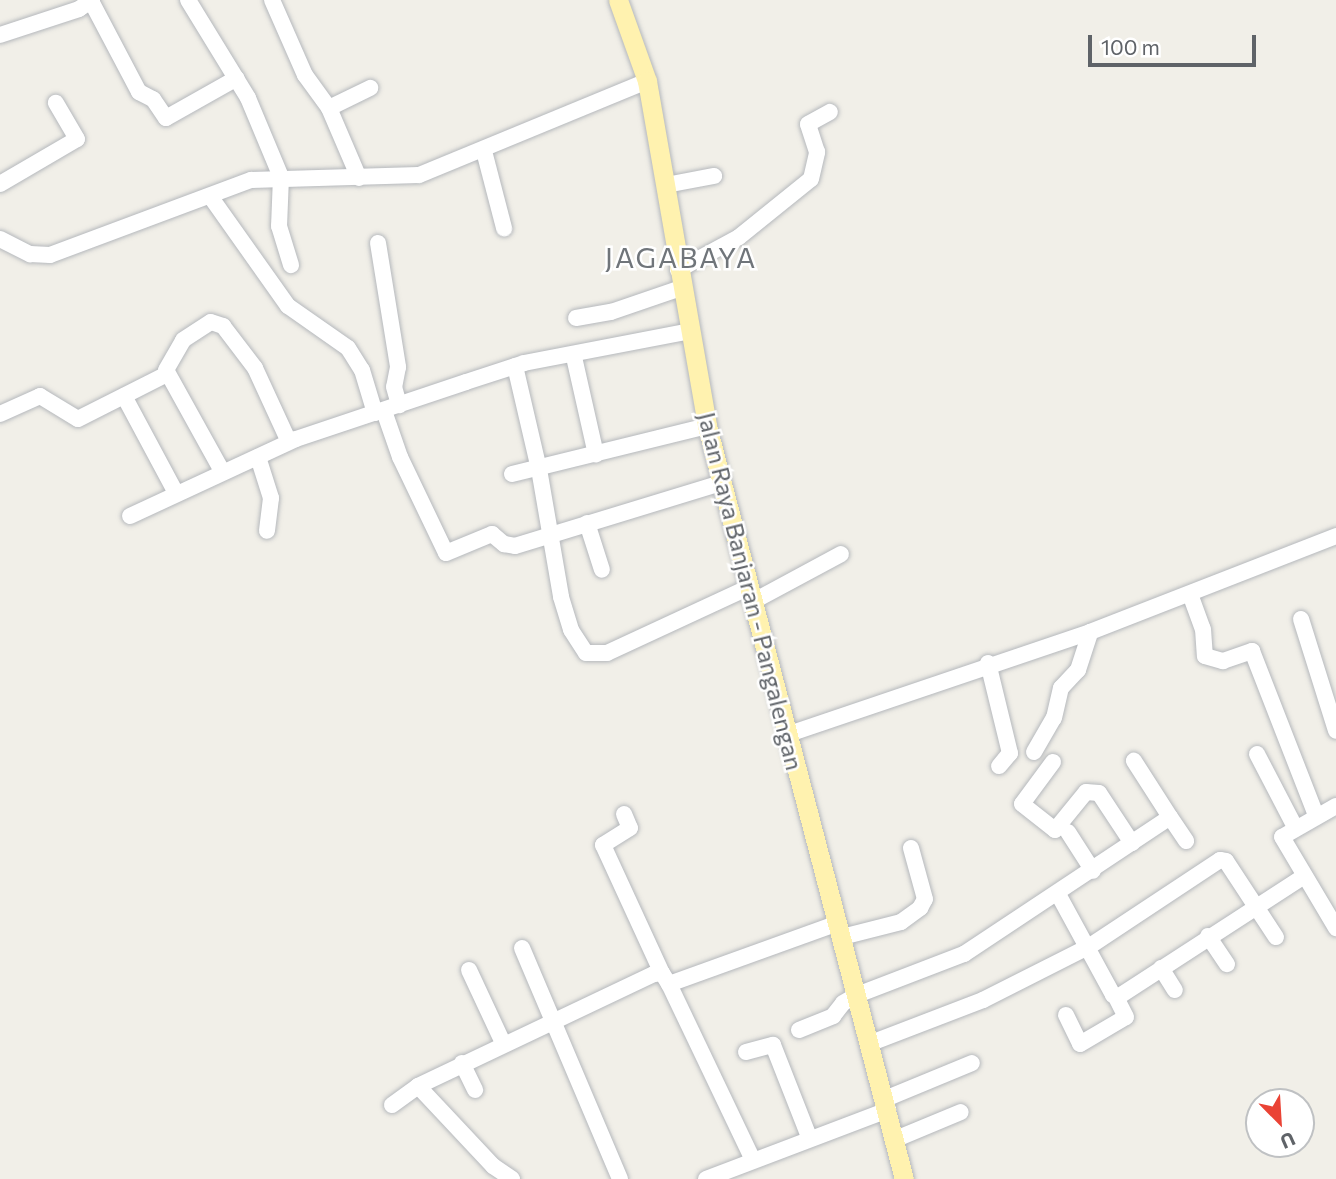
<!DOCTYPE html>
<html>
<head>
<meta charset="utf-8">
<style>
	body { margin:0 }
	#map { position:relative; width:1336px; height:1179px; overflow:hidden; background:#f1efe8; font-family:Commissioner,sans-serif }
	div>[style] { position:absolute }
	.roads { filter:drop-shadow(0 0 2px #b5b8bc) drop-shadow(0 0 2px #b5b8bc) }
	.minor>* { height:16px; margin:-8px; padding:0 8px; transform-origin:8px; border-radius:8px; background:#fff }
	.major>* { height:19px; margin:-9.5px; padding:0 9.5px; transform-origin:9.5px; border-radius:9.5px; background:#fff2af }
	span { translate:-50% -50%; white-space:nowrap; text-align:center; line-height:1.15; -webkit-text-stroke:5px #fff; paint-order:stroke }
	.street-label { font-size:24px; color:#5f6368 }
	.quarter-label { font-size:28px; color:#70757a; letter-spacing:2px }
	.north { position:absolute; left:1245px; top:1088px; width:70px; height:70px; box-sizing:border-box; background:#fff; border:2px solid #bfc1c3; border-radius:50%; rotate:156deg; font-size:19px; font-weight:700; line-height:28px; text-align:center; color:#5f6368 }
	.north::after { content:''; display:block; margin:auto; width:24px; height:32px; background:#ea4335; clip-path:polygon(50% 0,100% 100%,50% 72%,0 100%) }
	.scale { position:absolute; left:1088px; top:35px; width:168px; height:32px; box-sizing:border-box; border:4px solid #5f6368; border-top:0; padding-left:9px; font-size:21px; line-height:24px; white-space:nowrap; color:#5f6368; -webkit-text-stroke:5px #fff; paint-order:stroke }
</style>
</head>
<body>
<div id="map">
	<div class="roads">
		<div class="minor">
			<div style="left:188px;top:0;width:115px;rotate:58.5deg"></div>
			<div style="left:248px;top:98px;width:86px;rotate:67.3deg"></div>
			<div style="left:281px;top:177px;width:49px;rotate:92.3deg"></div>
			<div style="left:279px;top:226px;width:41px;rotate:72.9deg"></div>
			<div style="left:272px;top:0;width:82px;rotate:66.3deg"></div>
			<div style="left:305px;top:75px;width:41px;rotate:54deg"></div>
			<div style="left:329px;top:108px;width:76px;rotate:66.8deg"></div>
			<div style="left:91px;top:1px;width:103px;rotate:62.2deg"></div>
			<div style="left:139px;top:92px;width:16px;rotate:27deg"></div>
			<div style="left:153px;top:99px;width:23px;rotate:56deg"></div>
			<div style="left:166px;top:118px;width:81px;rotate:-29.4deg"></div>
			<div style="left:0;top:35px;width:83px;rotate:-18.2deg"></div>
			<div style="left:79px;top:9px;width:16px;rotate:-35deg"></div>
			<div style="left:329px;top:108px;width:46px;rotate:-26deg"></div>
			<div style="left:484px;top:151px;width:80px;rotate:75.4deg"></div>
			<div style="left:0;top:184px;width:89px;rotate:-30.3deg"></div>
			<div style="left:77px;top:139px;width:42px;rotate:-120.3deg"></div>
			<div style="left:666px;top:185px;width:49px;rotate:-10.6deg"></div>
			<div style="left:210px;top:196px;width:135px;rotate:54.7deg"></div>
			<div style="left:288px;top:306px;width:73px;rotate:35deg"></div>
			<div style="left:348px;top:348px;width:26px;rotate:58deg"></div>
			<div style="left:362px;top:370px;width:45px;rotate:73.2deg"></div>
			<div style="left:0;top:239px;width:34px;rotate:27deg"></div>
			<div style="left:30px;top:254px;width:20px;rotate:3deg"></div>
			<div style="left:50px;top:255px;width:215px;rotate:-20.5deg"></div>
			<div style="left:251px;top:180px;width:168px;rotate:-1.7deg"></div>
			<div style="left:419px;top:175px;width:247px;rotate:-22.4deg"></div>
			<div style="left:378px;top:243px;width:126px;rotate:80.8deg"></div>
			<div style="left:398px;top:367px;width:20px;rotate:101deg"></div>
			<div style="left:394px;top:387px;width:19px;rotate:74deg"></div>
			<div style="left:678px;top:270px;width:69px;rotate:-28.4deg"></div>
			<div style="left:739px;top:237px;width:92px;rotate:-38.9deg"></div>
			<div style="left:811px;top:179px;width:28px;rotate:-77deg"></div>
			<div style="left:817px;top:152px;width:29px;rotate:-108deg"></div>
			<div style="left:808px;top:124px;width:25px;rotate:-29deg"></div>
			<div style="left:576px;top:318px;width:36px;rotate:-10deg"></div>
			<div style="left:611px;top:312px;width:74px;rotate:-18.9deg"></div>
			<div style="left:574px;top:357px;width:100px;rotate:77.3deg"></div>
			<div style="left:515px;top:366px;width:106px;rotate:76.9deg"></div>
			<div style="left:539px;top:469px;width:130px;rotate:80.2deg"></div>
			<div style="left:561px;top:597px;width:34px;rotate:73deg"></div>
			<div style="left:571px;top:630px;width:27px;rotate:57deg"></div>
			<div style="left:586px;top:653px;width:21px"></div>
			<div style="left:607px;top:653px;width:157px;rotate:-24.9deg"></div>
			<div style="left:124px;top:396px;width:110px;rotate:61.8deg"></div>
			<div style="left:384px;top:411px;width:49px;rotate:70.8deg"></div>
			<div style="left:400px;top:457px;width:106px;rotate:64.4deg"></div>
			<div style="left:446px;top:553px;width:50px;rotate:-22.4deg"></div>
			<div style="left:492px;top:534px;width:16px;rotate:40deg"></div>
			<div style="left:504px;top:544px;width:11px;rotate:10deg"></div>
			<div style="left:515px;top:546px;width:215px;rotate:-17deg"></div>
			<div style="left:0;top:414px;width:44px;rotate:-24.2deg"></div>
			<div style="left:40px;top:396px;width:44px;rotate:31.2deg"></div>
			<div style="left:78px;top:419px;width:100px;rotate:-26.8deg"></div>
			<div style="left:258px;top:457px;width:43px;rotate:72.4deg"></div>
			<div style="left:271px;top:498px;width:33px;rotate:97deg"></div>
			<div style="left:222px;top:471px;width:115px;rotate:-119deg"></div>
			<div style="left:166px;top:370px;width:34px;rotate:-60deg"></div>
			<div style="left:183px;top:340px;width:33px;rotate:-33deg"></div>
			<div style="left:211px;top:322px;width:13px;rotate:18deg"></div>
			<div style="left:223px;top:326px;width:53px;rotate:52.7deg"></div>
			<div style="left:255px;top:368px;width:81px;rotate:65.3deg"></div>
			<div style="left:512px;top:474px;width:201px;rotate:-13.8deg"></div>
			<div style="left:130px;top:516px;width:183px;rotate:-24.9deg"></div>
			<div style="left:296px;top:439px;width:179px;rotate:-18.5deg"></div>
			<div style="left:466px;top:382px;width:61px;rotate:-18.1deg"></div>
			<div style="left:524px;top:363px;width:169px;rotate:-10.9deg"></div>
			<div style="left:587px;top:523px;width:49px;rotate:72.3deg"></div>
			<div style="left:1190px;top:594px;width:37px;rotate:70deg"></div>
			<div style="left:1203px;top:629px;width:27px;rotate:86deg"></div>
			<div style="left:1205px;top:656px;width:19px;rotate:16deg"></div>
			<div style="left:1223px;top:661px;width:31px;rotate:-19deg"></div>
			<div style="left:1252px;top:651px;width:176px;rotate:68.7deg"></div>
			<div style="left:752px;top:602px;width:101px;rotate:-28.3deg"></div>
			<div style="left:1301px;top:619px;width:117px;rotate:72.6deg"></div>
			<div style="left:988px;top:663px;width:93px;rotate:76.3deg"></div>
			<div style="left:1010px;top:753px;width:17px;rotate:130deg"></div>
			<div style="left:789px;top:734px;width:318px;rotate:-18.7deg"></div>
			<div style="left:1090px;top:632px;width:264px;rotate:-21.3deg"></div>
			<div style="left:1034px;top:752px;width:39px;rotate:-60deg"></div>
			<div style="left:1054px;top:718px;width:31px;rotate:-77deg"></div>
			<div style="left:1061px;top:688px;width:25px;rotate:-47deg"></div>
			<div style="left:1078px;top:670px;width:40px;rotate:-72deg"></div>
			<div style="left:1257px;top:754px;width:82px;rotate:62.5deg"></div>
			<div style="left:1053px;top:762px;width:52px;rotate:126.4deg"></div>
			<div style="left:1022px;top:804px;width:42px;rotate:38.2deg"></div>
			<div style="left:1055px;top:830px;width:49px;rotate:-50.8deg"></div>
			<div style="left:1086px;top:792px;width:13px;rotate:4deg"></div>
			<div style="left:1099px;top:793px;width:60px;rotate:56.6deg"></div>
			<div style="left:1336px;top:806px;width:62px;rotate:150.1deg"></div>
			<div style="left:1282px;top:837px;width:106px;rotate:59.3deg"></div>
			<div style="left:624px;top:814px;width:15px;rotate:67deg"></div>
			<div style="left:630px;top:828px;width:32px;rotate:148deg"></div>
			<div style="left:603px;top:845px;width:141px;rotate:65.3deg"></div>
			<div style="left:1170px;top:817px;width:29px;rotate:56deg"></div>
			<div style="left:1068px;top:832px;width:46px;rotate:57.3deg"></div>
			<div style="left:1058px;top:894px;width:115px;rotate:61.4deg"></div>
			<div style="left:1113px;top:995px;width:5px;rotate:22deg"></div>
			<div style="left:1118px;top:997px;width:222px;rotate:-33deg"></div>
			<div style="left:1208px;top:936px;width:34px;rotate:56deg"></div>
			<div style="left:842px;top:937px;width:61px;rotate:-14.3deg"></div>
			<div style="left:901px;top:922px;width:24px;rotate:-36deg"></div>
			<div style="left:920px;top:908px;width:10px;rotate:-61deg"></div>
			<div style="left:925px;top:899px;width:53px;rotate:-105.4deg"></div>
			<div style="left:522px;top:948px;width:251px;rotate:67deg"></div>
			<div style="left:1161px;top:968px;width:26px;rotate:58deg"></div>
			<div style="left:469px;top:970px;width:81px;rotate:65deg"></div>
			<div style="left:669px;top:984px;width:193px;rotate:64.5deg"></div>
			<div style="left:1066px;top:1015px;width:32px;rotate:64deg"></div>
			<div style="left:1080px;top:1044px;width:53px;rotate:-30.4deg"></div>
			<div style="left:1126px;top:1017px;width:22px;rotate:-117deg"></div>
			<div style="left:799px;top:1030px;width:37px;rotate:-22deg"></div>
			<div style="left:833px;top:1016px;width:16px;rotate:-52deg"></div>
			<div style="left:843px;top:1003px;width:16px;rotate:-30deg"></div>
			<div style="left:857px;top:995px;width:115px;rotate:-21deg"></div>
			<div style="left:964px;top:954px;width:247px;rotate:-33.6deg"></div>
			<div style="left:1170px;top:817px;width:67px;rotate:-122.7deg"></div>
			<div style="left:871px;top:1043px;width:120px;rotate:-21deg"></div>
			<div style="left:983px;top:1000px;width:120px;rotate:-26.8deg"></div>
			<div style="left:1090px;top:946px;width:156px;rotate:-33.5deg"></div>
			<div style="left:1220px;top:860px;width:6px;rotate:9deg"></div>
			<div style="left:1226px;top:861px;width:91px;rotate:56.7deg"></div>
			<div style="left:746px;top:1052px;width:28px;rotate:-15deg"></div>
			<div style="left:773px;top:1045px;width:99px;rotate:68.6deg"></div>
			<div style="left:462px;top:1063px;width:30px;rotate:64deg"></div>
			<div style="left:418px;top:1086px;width:261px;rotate:-25.4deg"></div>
			<div style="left:654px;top:974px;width:8px;rotate:-7deg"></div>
			<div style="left:662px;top:973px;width:13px;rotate:58deg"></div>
			<div style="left:669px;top:984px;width:180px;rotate:-19.8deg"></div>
			<div style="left:885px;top:1099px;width:94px;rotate:-22.5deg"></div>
			<div style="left:392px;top:1105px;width:32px;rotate:-36deg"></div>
			<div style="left:418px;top:1086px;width:110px;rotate:46.8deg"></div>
			<div style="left:493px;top:1166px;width:23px;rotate:34deg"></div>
			<div style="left:896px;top:1139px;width:70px;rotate:-22.6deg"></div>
			<div style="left:706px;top:1179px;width:195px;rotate:-20.8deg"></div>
		</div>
		<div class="major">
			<div style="left:618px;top:0;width:86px;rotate:70.3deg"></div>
			<div style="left:647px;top:81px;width:350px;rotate:80.1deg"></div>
			<div style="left:707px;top:426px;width:778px;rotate:75.34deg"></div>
		</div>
	</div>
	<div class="street-label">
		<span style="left:751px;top:591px;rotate:76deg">Jalan Raya Banjaran - Pangalengan</span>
	</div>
	<div class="quarter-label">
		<span style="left:681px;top:257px">JAGABAYA</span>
	</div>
	<div class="north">U</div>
	<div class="scale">100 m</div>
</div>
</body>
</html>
